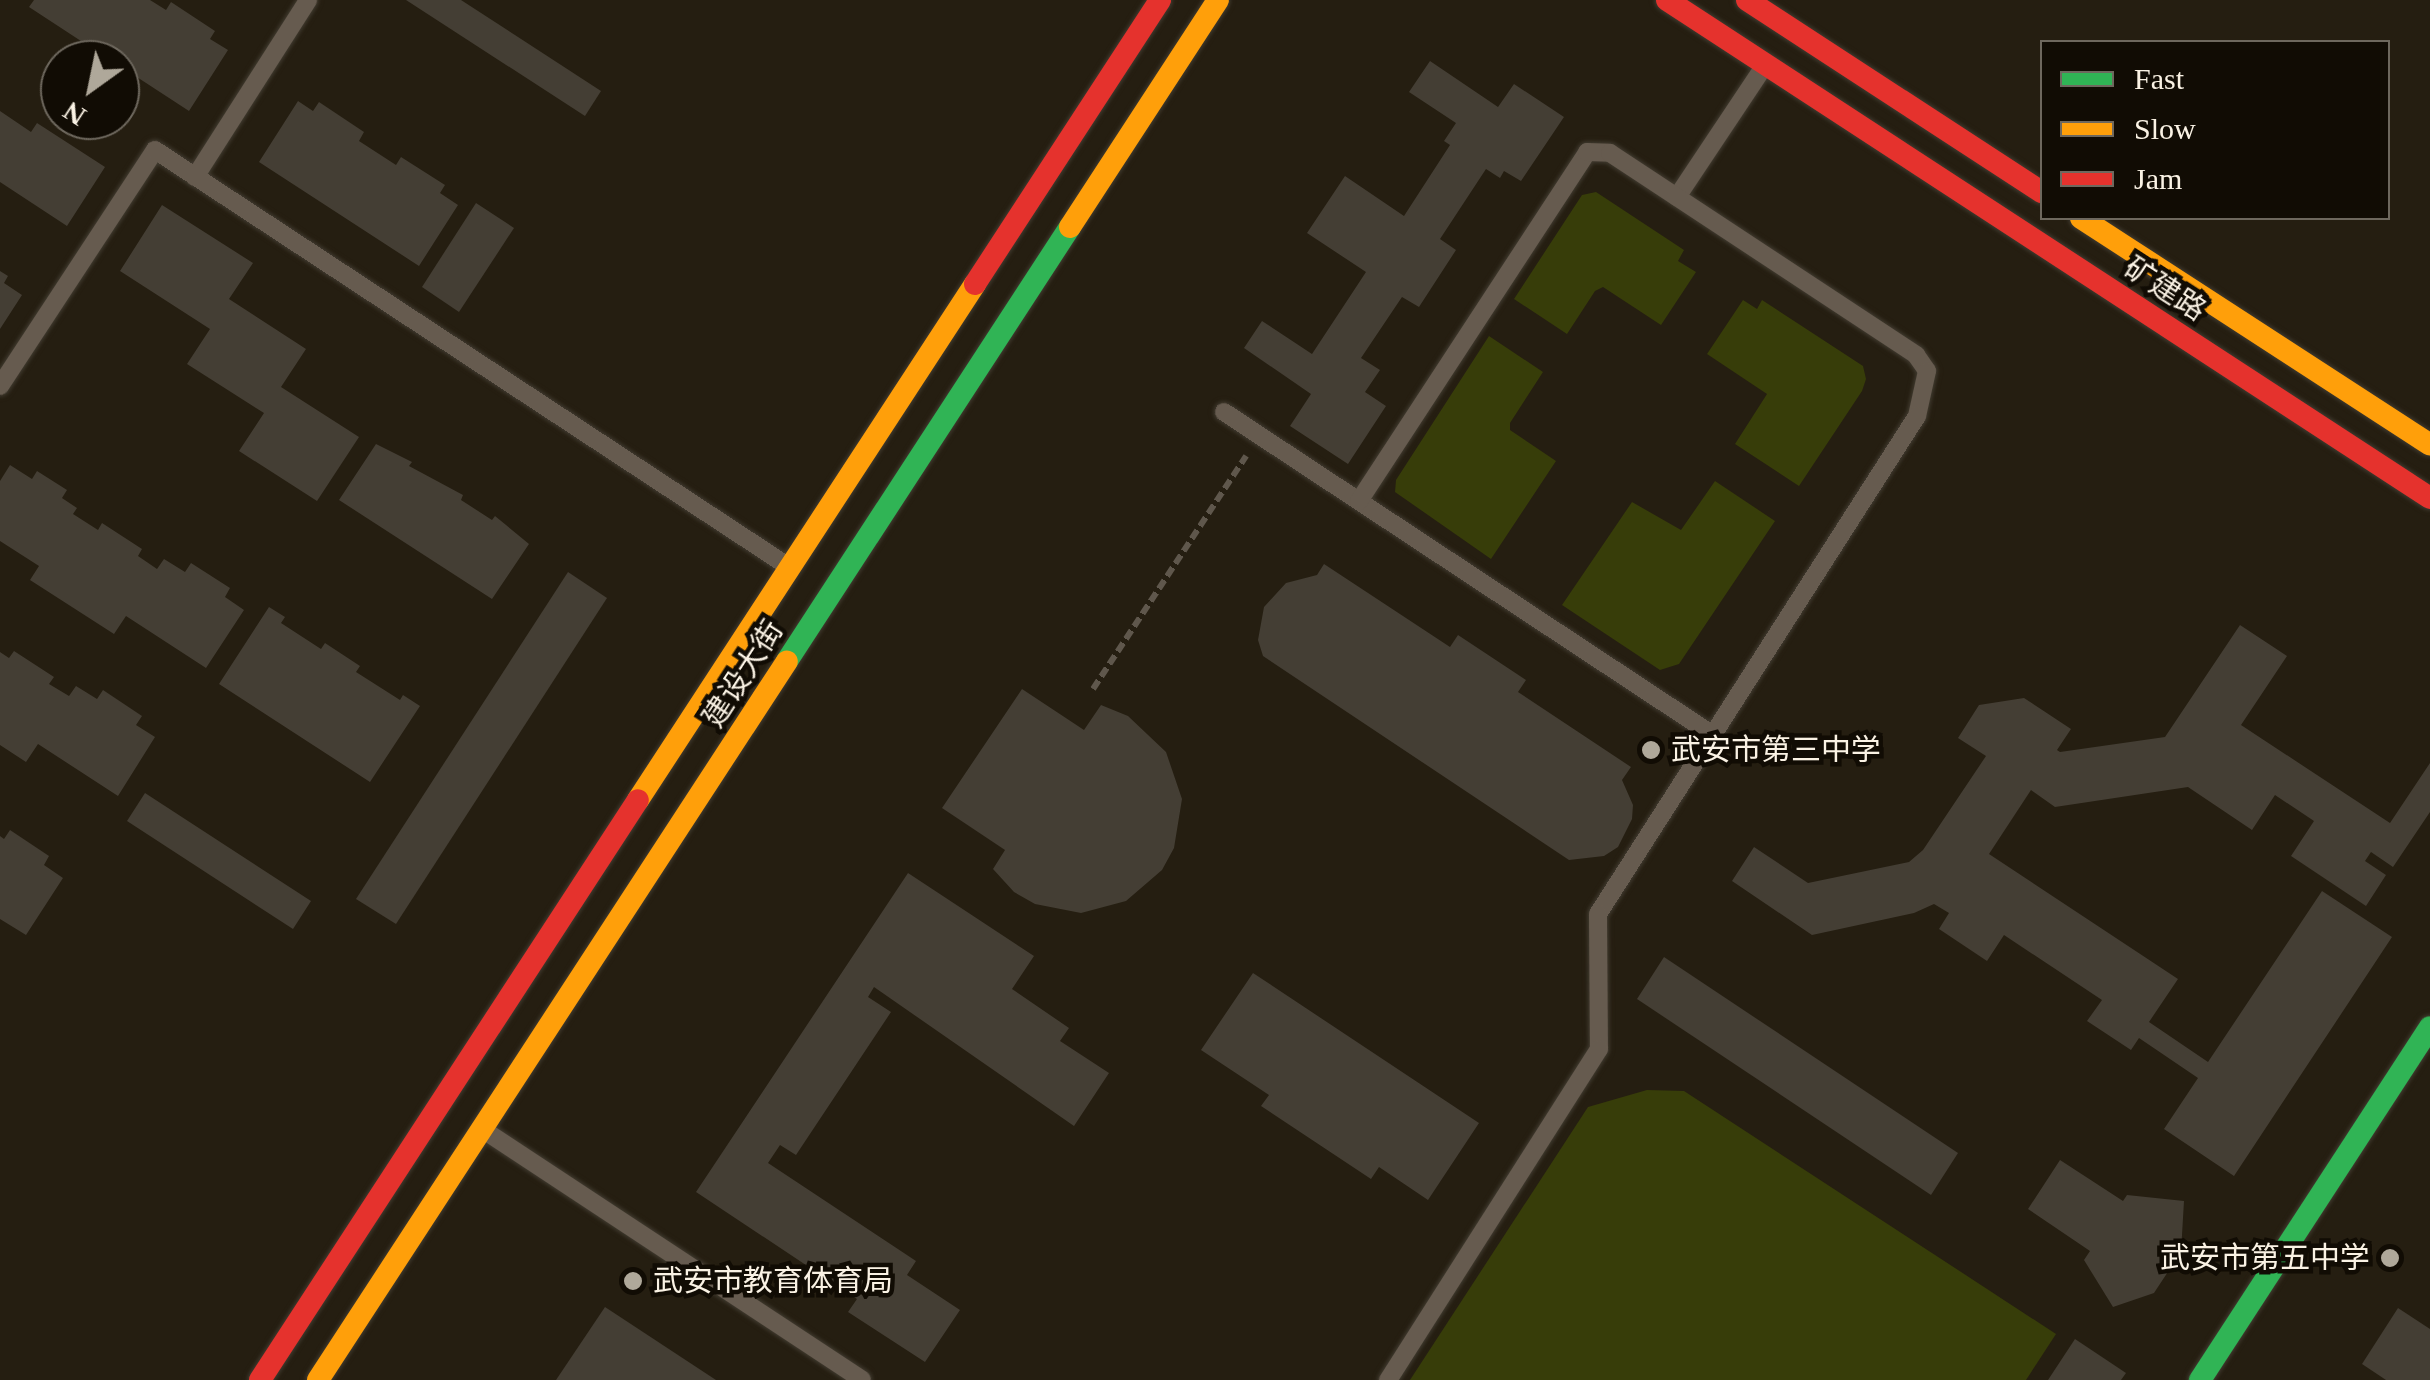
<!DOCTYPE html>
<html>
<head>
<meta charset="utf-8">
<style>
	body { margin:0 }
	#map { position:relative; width:2430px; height:1380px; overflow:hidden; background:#251e11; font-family:"Times New Roman","Noto Sans SC",serif }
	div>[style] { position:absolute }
	.green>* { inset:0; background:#373d09 }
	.building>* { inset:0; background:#443e34 }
	.path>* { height:6px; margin-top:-3px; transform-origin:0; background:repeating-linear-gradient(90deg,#5f574c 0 10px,transparent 0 15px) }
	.roads { filter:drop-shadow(0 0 2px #413b30) drop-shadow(0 0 2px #413b30) }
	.lane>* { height:18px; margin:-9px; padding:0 9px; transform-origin:9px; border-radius:9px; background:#665b4f }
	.fast>* { height:22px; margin:-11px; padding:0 11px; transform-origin:11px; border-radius:11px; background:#30b455 }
	.slow>* { height:22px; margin:-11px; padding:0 11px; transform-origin:11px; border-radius:11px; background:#ff9f0a }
	.jam>* { height:22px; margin:-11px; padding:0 11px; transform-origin:11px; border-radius:11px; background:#e5322d }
	.dots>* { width:28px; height:28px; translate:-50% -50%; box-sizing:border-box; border:5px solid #110c04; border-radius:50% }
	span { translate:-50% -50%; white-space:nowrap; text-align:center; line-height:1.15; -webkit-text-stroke:9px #110c04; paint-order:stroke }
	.street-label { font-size:30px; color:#faf2e4 }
	.poi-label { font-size:30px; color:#faf2e4 }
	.left { translate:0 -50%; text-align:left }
	.right { translate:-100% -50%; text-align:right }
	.legend { position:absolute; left:2040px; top:40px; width:350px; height:180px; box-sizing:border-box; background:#110c04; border:2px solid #6e685e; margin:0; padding:12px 18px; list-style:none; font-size:30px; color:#faf2e4 }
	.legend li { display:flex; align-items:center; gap:20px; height:50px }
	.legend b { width:50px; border:2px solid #6e685e }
	.north { position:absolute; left:40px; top:40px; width:100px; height:100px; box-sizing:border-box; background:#110c04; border:2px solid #6e685e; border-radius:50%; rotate:213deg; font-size:28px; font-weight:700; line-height:40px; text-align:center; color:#faf2e4 }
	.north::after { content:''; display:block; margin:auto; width:35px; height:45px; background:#afa89a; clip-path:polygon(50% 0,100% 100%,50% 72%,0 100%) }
</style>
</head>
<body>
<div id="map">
	<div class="green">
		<div style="clip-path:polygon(1596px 192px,1684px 250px,1678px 261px,1696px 272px,1661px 325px,1603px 287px,1595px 291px,1567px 334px,1514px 299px,1582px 195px)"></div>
		<div style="clip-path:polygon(1743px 300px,1757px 309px,1762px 300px,1863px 366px,1866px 379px,1862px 391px,1799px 486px,1735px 444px,1767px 394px,1707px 354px)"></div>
		<div style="clip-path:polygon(1489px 336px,1543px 372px,1510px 423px,1510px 430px,1556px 461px,1491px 559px,1395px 492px,1396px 480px)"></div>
		<div style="clip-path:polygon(1715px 481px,1775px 521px,1679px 664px,1660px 670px,1562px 605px,1632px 502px,1681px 530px)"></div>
		<div style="clip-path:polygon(1647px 1090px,1684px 1091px,2056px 1334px,2026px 1380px,1410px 1380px,1588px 1107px)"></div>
	</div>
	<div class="building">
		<div style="clip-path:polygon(34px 0,150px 0,166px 10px,171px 2px,215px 31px,210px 39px,228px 50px,189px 111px,120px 66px,120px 60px,110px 60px,29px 7px)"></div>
		<div style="clip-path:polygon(406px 0,461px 0,601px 91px,585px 116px)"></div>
		<div style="clip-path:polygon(1430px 61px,1498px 107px,1514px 84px,1564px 117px,1521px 181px,1504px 171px,1500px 178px,1486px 169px,1440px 239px,1456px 250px,1419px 307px,1402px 297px,1361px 358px,1380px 370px,1365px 392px,1386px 406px,1348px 464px,1290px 426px,1311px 394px,1244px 348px,1262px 321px,1312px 354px,1366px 272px,1307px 233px,1345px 176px,1404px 216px,1450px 145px,1444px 141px,1456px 123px,1409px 92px)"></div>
		<div style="clip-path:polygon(298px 101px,313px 111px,319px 102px,364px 132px,359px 141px,396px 165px,401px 157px,445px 185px,440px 193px,458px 205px,419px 266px,259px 162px)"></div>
		<div style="clip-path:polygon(0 111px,31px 132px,37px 123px,105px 167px,67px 226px,0 182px)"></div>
		<div style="clip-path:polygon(476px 203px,514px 228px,459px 312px,422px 287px)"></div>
		<div style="clip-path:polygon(162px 205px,253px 263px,229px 299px,306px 349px,281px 387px,359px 437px,317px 501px,239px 451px,264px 413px,187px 364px,210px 329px,120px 271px)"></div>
		<div style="clip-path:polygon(0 271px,8px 276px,4px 283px,22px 295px,0 329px)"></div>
		<div style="clip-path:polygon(376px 444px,412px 462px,409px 466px,463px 495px,461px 500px,492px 520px,495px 516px,529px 544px,492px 599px,339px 500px)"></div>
		<div style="clip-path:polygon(10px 465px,32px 479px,37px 471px,67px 490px,62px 498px,77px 508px,73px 514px,98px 530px,102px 523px,142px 549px,138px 556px,157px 569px,164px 559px,185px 572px,191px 563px,230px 588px,225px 597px,244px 610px,206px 668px,126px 616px,114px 634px,30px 580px,39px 566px,0 541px,0 481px)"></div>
		<div style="clip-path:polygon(1324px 564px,1450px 647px,1458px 635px,1526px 680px,1518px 692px,1631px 767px,1622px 780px,1633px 805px,1632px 819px,1618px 847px,1604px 856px,1569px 860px,1263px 656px,1258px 640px,1264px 607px,1286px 583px,1317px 575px)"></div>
		<div style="clip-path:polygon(568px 572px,607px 598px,396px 924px,356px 899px)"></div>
		<div style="clip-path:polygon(269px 607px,285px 617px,281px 623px,321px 649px,325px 643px,360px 666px,356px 672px,400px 700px,403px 695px,420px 706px,370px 782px,219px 684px)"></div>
		<div style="clip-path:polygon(2240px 625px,2287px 656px,2241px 725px,2390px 823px,2430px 763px,2430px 812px,2393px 867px,2371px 852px,2365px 861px,2386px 875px,2366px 906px,2291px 856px,2314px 821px,2275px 795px,2252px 830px,2188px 787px,2055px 807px,2031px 790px,1989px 854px,2178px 979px,2149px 1022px,2208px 1062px,2322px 891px,2392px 937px,2234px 1176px,2164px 1129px,2198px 1078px,2139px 1038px,2131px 1050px,2087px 1021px,2102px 1000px,2004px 935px,1987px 961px,1939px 929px,1949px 913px,1934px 904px,1914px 913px,1812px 935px,1732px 881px,1754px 847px,1808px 883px,1909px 862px,1923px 850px,1986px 756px,1958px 738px,1979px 705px,2024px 698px,2071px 729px,2057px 750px,2060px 752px,2165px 737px)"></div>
		<div style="clip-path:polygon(14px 651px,54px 677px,49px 684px,69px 696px,76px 686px,97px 699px,103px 690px,142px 716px,136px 725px,155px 737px,118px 796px,38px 744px,26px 762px,0 745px,0 652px,9px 658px)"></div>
		<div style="clip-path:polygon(1022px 689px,1084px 730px,1101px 705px,1128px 716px,1166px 752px,1182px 799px,1174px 848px,1162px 870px,1126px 901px,1081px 913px,1035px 904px,1014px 892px,993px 869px,1005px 850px,942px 808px)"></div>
		<div style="clip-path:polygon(145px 793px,311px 901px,293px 929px,127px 821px)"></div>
		<div style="clip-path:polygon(10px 830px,49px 856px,44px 865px,63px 878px,26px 935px,0 919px,0 836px,4px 839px)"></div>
		<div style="clip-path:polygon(908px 873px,1034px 956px,1012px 989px,1069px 1028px,1060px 1041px,1109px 1073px,1074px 1126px,874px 987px,868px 997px,891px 1012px,796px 1155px,780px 1145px,768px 1163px,916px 1261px,907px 1275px,960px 1310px,925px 1362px,848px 1312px,857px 1299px,696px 1192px)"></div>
		<div style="clip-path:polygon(1664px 957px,1958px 1153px,1931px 1195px,1637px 999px)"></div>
		<div style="clip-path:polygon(1253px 973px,1479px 1123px,1428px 1200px,1379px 1167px,1371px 1179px,1261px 1106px,1269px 1095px,1201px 1050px)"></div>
		<div style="clip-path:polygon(2060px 1160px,2123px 1201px,2127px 1195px,2184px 1201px,2181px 1252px,2154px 1293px,2113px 1307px,2084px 1260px,2090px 1251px,2028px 1209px)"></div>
		<div style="clip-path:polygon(605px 1307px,716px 1380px,556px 1380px)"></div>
		<div style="clip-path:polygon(2398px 1308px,2430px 1329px,2430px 1380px,2386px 1380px,2362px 1364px)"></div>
		<div style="clip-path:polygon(2075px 1339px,2126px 1373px,2121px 1380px,2048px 1380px)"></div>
	</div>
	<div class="path">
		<div style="left:1093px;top:689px;width:279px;rotate:-56.7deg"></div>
	</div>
	<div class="roads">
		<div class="lane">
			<div style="left:195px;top:177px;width:210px;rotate:-57.4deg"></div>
			<div style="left:1677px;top:197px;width:159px;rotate:-56.3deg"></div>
			<div style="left:0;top:386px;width:282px;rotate:-56.7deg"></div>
			<div style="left:155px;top:150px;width:759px;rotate:33.33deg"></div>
			<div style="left:1224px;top:412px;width:586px;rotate:33.45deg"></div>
			<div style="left:1359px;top:501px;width:417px;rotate:-56.8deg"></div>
			<div style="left:1587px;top:152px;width:23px;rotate:2deg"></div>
			<div style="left:1610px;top:153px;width:367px;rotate:33.4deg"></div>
			<div style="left:1916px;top:355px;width:19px;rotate:55deg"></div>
			<div style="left:1927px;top:371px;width:46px;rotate:102.5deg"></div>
			<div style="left:1917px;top:416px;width:591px;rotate:122.64deg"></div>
			<div style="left:1598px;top:914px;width:135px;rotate:89.6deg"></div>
			<div style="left:1599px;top:1049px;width:393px;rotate:122.5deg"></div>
			<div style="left:482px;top:1129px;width:455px;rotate:33.4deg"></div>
		</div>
		<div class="fast">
			<div style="left:787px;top:661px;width:518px;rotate:-56.89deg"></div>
			<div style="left:2200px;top:1380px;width:421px;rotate:-56.9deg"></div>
		</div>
		<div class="slow">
			<div style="left:2081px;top:218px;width:416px;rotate:33deg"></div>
			<div style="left:1070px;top:227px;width:271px;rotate:-56.9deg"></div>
			<div style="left:638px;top:800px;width:616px;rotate:-56.85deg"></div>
			<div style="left:318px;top:1380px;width:858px;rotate:-56.88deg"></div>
		</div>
		<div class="jam">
			<div style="left:1667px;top:0;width:911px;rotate:33.13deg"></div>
			<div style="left:1747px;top:0;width:352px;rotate:33.1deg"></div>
			<div style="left:975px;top:284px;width:339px;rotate:-56.9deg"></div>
			<div style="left:260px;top:1380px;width:692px;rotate:-56.91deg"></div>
		</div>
	</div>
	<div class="dots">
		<div style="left:1651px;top:750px;background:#afa89a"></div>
		<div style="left:2390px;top:1258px;background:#afa89a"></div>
		<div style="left:633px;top:1281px;background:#afa89a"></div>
	</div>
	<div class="street-label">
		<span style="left:2165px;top:289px;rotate:33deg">矿建路</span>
		<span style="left:743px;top:674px;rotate:-57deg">建设大街</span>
	</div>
	<div class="poi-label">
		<span class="left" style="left:1671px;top:750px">武安市第三中学</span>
		<span class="right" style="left:2370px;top:1258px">武安市第五中学</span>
		<span class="left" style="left:653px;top:1281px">武安市教育体育局</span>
	</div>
	<ul class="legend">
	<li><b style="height:12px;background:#30b455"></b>Fast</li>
	<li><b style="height:12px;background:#ff9f0a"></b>Slow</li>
	<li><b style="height:12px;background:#e5322d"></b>Jam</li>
	</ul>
	<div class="north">N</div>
</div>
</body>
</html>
